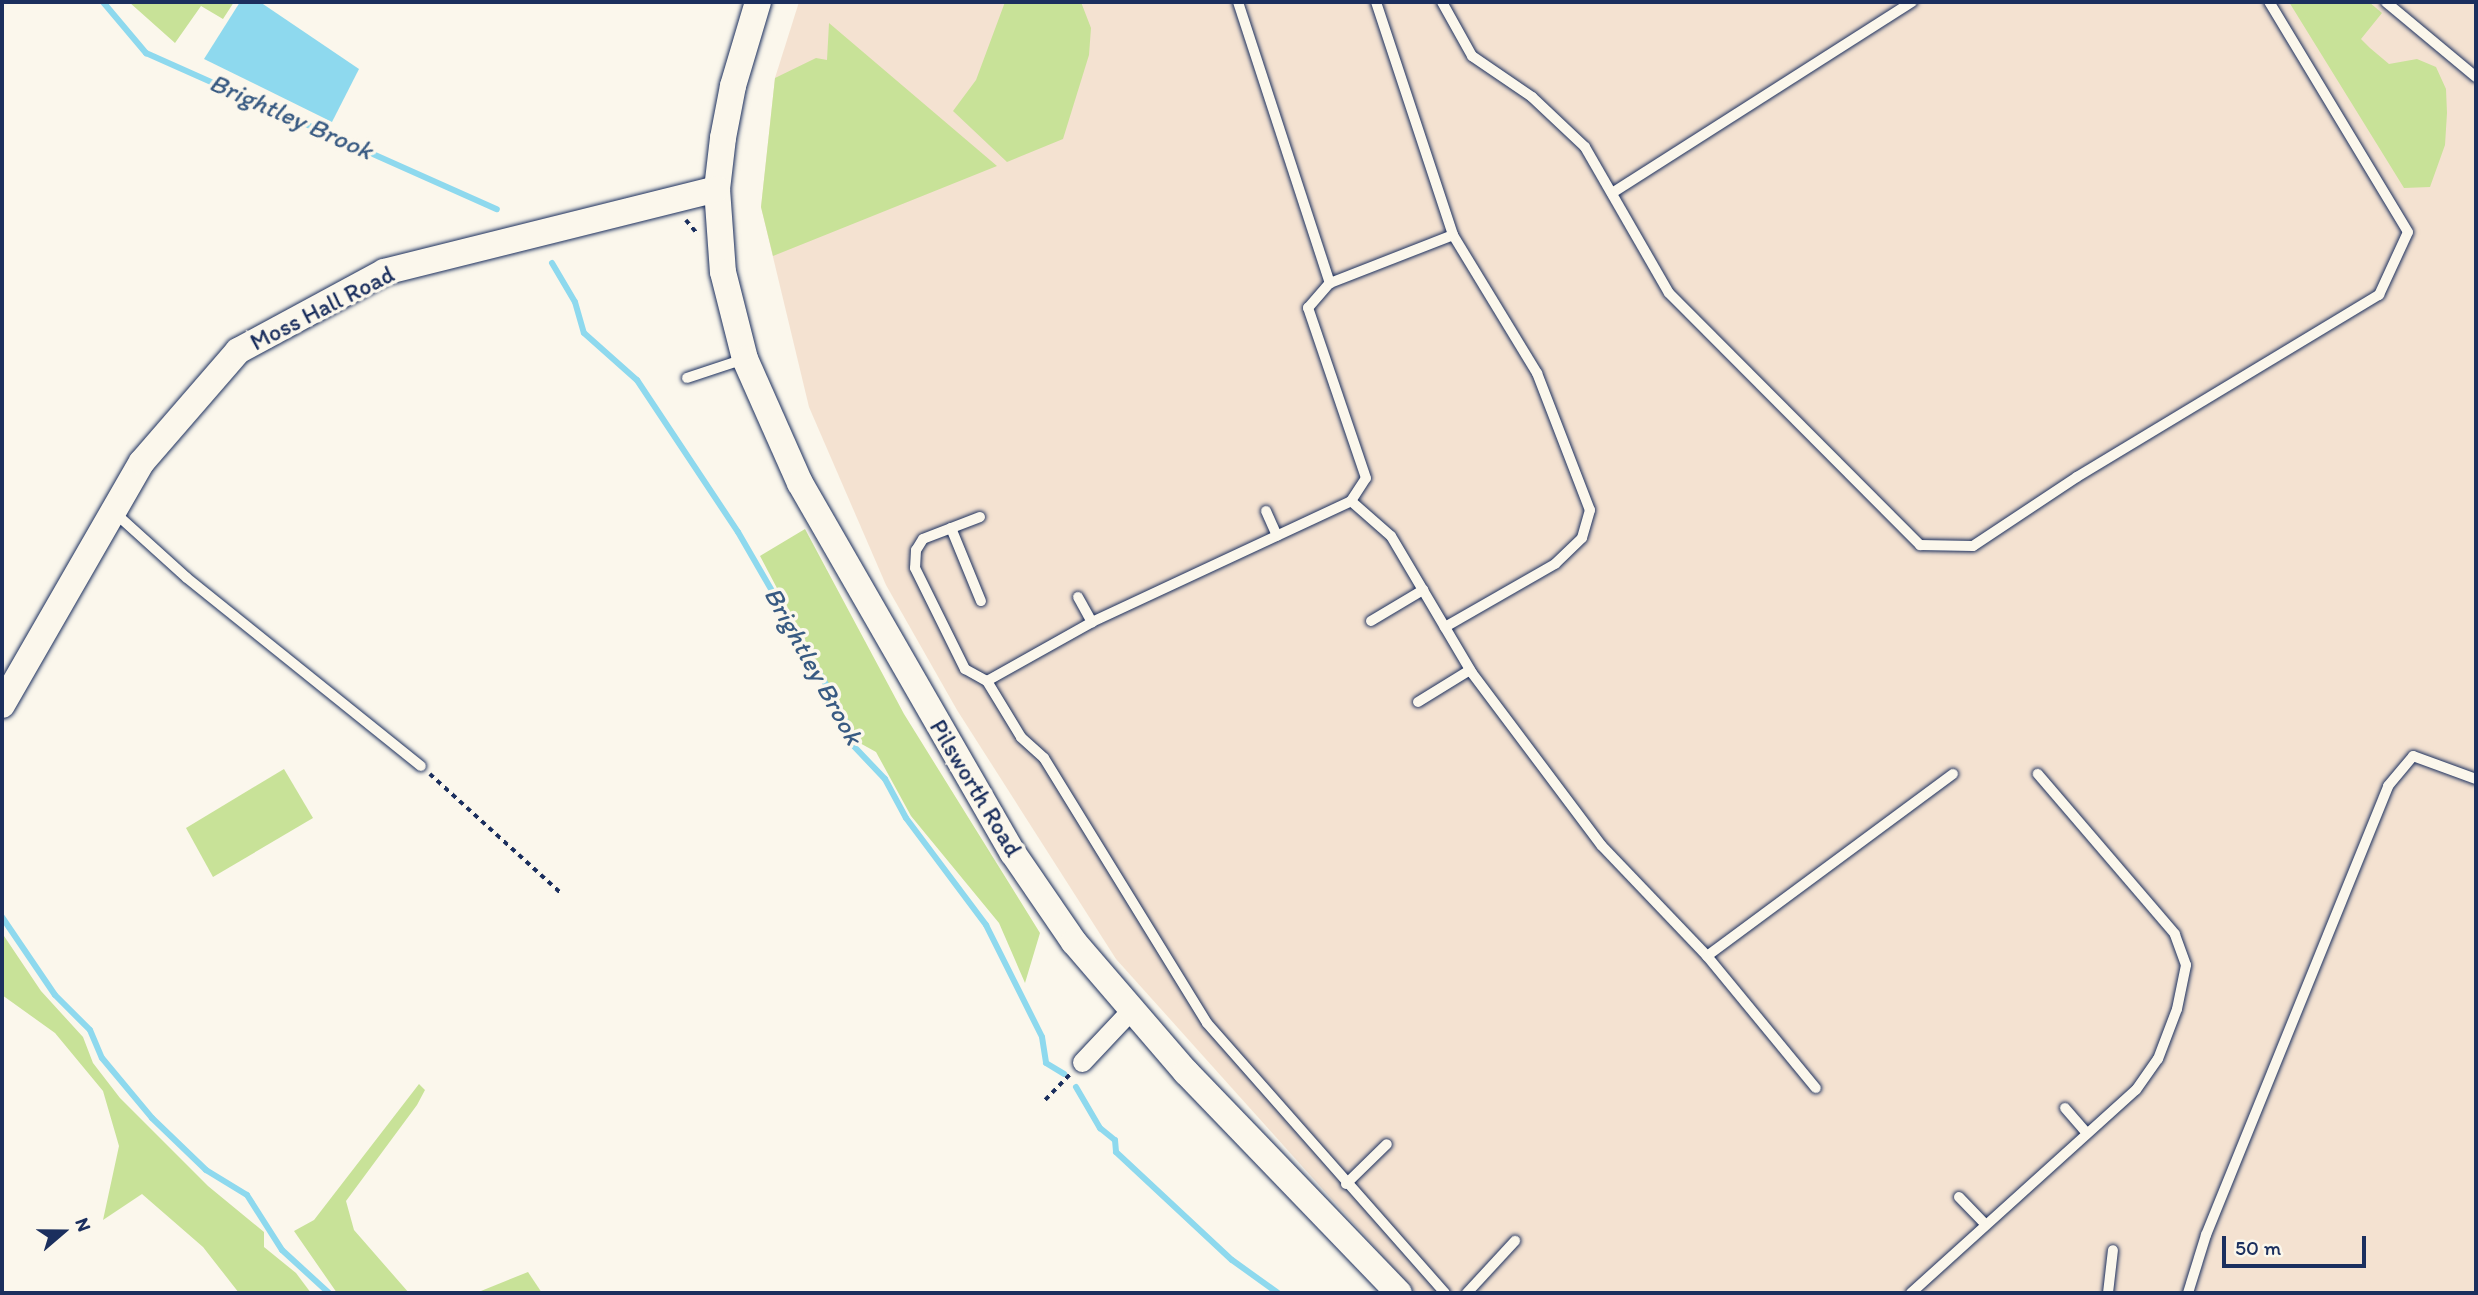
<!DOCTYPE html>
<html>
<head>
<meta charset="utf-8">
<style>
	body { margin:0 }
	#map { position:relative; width:2478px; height:1295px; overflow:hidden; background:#fbf7ec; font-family:Itim,sans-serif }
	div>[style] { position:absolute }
	.built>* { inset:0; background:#f4e2d1 }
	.green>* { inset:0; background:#c8e298 }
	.water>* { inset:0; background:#8ed9ee }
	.stream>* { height:6px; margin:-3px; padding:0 3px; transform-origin:3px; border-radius:3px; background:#8ed9ee }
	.path>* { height:3.5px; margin-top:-1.75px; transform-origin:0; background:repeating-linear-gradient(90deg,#1b2f5e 0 5px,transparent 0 10px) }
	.roads { filter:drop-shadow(0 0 2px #1b2f5e) drop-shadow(0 0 2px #1b2f5e) }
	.lane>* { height:10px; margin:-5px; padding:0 5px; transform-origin:5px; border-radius:5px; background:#fbf7ec }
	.street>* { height:19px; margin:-9.5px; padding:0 9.5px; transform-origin:9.5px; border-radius:9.5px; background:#fbf7ec }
	.secondary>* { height:26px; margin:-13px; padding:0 13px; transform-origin:13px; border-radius:13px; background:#fbf7ec }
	span { translate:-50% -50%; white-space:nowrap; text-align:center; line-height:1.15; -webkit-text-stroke:7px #fbf7ec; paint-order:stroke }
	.street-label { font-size:24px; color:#1b2f5e }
	.water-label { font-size:26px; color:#385a82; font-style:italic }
	.frame { position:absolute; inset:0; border:4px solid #1b2f5e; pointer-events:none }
	.north { position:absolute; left:28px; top:1197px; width:70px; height:70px; -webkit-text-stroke:5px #fbf7ec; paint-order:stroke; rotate:70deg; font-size:19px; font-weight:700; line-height:28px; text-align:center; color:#1b2f5e }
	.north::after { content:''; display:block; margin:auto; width:24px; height:32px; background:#1b2f5e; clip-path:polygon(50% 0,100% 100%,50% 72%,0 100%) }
	.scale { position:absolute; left:2222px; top:1236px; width:144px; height:32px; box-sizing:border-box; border:4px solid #1b2f5e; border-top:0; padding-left:9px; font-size:21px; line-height:24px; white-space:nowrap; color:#1b2f5e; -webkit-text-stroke:5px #fbf7ec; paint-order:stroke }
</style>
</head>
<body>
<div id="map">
	<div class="built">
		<div style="clip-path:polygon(799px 2px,2476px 2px,2476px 1293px,1416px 1293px,1116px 959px,957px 710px,886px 585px,809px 407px,761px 207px,775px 78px)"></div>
	</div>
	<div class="green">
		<div style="clip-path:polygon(129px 2px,234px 2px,223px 19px,201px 6px,175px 43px)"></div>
		<div style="clip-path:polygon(1005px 2px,1081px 2px,1091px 28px,1089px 55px,1063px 139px,1007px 162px,953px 111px,976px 80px)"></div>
		<div style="clip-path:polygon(2289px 2px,2369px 2px,2382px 13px,2361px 39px,2370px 48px,2389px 64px,2417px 59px,2436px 67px,2446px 89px,2447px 113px,2445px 145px,2430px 187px,2404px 188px)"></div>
		<div style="clip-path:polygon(829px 23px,997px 166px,773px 256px,761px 207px,775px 78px,816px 58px,827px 60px)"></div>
		<div style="clip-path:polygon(805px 529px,904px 714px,1040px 933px,1025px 983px,999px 923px,911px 816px,876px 752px,858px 742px,760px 556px)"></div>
		<div style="clip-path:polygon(284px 769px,313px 818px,213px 877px,186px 828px)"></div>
		<div style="clip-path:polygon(2px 933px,41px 991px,83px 1037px,93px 1063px,120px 1098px,208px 1186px,264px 1232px,264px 1247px,296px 1273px,311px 1293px,239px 1293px,203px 1247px,142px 1194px,103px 1220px,119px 1146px,103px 1091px,55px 1033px,2px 995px)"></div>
		<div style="clip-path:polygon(419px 1084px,425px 1090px,417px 1105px,346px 1201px,354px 1230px,409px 1293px,337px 1293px,294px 1231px,314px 1220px)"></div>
		<div style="clip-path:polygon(528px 1272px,542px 1293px,476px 1293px)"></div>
	</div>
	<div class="water">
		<div style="clip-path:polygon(240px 2px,260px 2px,359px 69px,332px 122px,204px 59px)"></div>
	</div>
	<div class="stream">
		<div style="left:103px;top:2px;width:67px;rotate:49.9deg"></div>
		<div style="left:146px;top:53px;width:384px;rotate:24deg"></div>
		<div style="left:552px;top:263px;width:45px;rotate:59.5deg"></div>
		<div style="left:575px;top:302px;width:32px;rotate:74deg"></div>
		<div style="left:584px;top:333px;width:71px;rotate:41.6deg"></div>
		<div style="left:637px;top:380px;width:182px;rotate:56.4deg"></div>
		<div style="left:738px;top:532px;width:196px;rotate:60deg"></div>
		<div style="left:836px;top:702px;width:31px;rotate:63deg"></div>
		<div style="left:850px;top:730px;width:9px;rotate:108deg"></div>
		<div style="left:847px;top:739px;width:55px;rotate:46.5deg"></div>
		<div style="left:885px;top:779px;width:44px;rotate:61.7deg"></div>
		<div style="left:906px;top:818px;width:134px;rotate:53.2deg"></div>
		<div style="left:986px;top:925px;width:125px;rotate:63.4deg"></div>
		<div style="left:1042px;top:1037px;width:26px;rotate:81deg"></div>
		<div style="left:1046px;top:1063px;width:21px;rotate:31deg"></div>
		<div style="left:2px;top:917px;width:94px;rotate:55.8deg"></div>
		<div style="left:55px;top:995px;width:49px;rotate:45deg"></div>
		<div style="left:90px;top:1030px;width:30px;rotate:67deg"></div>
		<div style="left:102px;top:1058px;width:78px;rotate:50.2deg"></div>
		<div style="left:152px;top:1118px;width:75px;rotate:43.9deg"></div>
		<div style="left:206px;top:1170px;width:48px;rotate:31.4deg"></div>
		<div style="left:247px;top:1195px;width:65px;rotate:57.5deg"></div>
		<div style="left:282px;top:1250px;width:64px;rotate:42.5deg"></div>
		<div style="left:1076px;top:1087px;width:48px;rotate:59.7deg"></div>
		<div style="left:1100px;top:1128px;width:19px;rotate:39deg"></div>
		<div style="left:1115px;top:1140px;width:12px;rotate:85deg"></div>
		<div style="left:1116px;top:1152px;width:158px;rotate:43deg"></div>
		<div style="left:1232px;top:1260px;width:57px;rotate:35.7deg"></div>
	</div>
	<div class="path">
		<div style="left:686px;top:220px;width:16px;rotate:50deg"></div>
		<div style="left:430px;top:774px;width:177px;rotate:42.3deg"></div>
		<div style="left:1045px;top:1100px;width:37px;rotate:-46deg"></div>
	</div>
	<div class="roads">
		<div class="lane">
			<div style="left:1238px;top:2px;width:296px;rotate:71.9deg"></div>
			<div style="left:1376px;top:2px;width:245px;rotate:71.7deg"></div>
			<div style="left:1453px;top:235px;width:162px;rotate:58.7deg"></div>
			<div style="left:1537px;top:373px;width:147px;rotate:68.9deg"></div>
			<div style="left:1590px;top:510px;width:29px;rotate:106deg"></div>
			<div style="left:1582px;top:538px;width:37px;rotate:136deg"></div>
			<div style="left:1555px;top:564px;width:127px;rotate:150.2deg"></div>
			<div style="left:1442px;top:2px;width:62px;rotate:60.9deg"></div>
			<div style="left:1472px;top:56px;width:73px;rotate:34.3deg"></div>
			<div style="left:1532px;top:97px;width:73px;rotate:43.3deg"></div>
			<div style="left:1585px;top:147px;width:168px;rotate:60.1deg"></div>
			<div style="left:1669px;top:293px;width:356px;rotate:45.1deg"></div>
			<div style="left:1920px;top:545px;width:53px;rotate:1.1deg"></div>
			<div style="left:1973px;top:546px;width:125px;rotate:-33.6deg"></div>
			<div style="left:2077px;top:477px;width:353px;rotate:-31.1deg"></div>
			<div style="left:2379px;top:295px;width:69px;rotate:-65.3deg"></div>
			<div style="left:2408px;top:232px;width:269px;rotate:-121.1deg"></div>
			<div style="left:2386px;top:2px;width:117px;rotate:39.8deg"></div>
			<div style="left:1612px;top:193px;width:356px;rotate:-32.5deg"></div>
			<div style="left:687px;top:378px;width:60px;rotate:-18.4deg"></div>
			<div style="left:1351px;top:501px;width:53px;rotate:41.2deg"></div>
			<div style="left:1391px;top:536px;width:159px;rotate:59.4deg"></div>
			<div style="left:1472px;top:673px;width:216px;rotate:53.1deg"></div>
			<div style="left:1602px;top:846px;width:152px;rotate:46.3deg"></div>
			<div style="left:1707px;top:956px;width:171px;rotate:50.5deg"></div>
			<div style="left:1266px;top:511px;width:27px;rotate:66deg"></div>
			<div style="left:114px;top:512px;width:98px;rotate:42.1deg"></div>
			<div style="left:187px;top:578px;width:300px;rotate:38.8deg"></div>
			<div style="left:980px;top:517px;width:61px;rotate:158.9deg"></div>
			<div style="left:923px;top:539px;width:13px;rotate:122deg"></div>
			<div style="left:916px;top:550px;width:18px;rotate:93deg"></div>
			<div style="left:915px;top:568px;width:113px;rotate:63.7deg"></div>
			<div style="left:965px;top:669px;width:25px;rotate:29deg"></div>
			<div style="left:951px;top:528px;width:79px;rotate:67.7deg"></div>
			<div style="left:1078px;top:597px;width:29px;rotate:61deg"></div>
			<div style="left:1371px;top:621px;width:61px;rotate:-30.8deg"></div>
			<div style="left:1418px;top:702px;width:61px;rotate:-31.6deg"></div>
			<div style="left:1707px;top:956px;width:306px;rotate:-36.5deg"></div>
			<div style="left:2065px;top:1108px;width:33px;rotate:49deg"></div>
			<div style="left:1346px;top:1184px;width:57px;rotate:-44.3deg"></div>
			<div style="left:1959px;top:1197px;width:37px;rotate:46deg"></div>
			<div style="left:1445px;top:1293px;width:360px;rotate:-131.4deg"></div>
			<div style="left:1207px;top:1023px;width:311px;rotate:-121.6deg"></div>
			<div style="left:1044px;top:758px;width:31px;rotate:-138deg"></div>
			<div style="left:1021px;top:737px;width:66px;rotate:-121.3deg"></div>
			<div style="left:987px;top:681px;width:120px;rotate:-29.3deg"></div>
			<div style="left:1092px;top:622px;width:286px;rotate:-25deg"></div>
			<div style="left:1351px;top:501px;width:27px;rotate:-57deg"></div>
			<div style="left:1366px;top:478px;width:180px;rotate:-108.8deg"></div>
			<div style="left:1308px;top:308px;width:33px;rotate:-49deg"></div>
			<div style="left:1330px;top:283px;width:132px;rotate:-21.3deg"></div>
			<div style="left:1467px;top:1293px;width:71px;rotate:-47.3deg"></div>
			<div style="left:1911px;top:1293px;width:303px;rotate:-42.1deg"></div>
			<div style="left:2136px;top:1090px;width:38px;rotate:-55deg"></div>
			<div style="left:2158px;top:1059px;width:53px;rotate:-69.2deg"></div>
			<div style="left:2177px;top:1009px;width:45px;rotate:-78.4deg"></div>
			<div style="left:2186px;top:965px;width:33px;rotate:-110deg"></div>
			<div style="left:2175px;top:934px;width:211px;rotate:-130.6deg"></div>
			<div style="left:2108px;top:1293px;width:43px;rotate:-83.4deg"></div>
			<div style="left:2188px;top:1293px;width:61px;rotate:-72.8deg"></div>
			<div style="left:2206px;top:1235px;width:484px;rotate:-67.9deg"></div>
			<div style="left:2388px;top:786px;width:39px;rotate:-50deg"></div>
			<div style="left:2413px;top:756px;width:67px;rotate:20.1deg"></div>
		</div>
		<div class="street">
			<div style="left:1082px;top:1062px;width:70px;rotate:-46.7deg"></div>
		</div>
		<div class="secondary">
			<div style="left:758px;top:2px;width:88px;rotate:106.6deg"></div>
			<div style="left:733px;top:86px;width:53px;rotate:100.9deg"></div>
			<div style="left:723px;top:138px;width:51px;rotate:96.7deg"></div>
			<div style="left:717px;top:189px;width:83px;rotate:85.9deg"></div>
			<div style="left:723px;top:272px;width:90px;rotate:75.8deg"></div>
			<div style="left:745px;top:359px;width:136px;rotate:66.1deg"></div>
			<div style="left:800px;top:483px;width:427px;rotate:60.1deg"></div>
			<div style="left:1013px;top:853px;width:108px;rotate:55.6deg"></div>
			<div style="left:1074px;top:942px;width:172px;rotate:49.3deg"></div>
			<div style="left:1186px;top:1072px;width:307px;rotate:46.1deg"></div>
			<div style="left:2px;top:705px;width:280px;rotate:-60.1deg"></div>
			<div style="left:142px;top:462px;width:147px;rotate:-49.1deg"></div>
			<div style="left:238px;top:351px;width:166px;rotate:-28.4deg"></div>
			<div style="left:384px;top:272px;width:343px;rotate:-14deg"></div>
		</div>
	</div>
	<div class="street-label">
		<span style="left:322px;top:308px;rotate:-27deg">Moss Hall Road</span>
		<span style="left:976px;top:788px;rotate:59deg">Pilsworth Road</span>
	</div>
	<div class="water-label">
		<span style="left:291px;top:117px;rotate:24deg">Brightley Brook</span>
		<span style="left:813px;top:666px;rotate:61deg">Brightley Brook</span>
	</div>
	<div class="frame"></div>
	<div class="north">N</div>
	<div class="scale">50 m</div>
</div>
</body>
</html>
